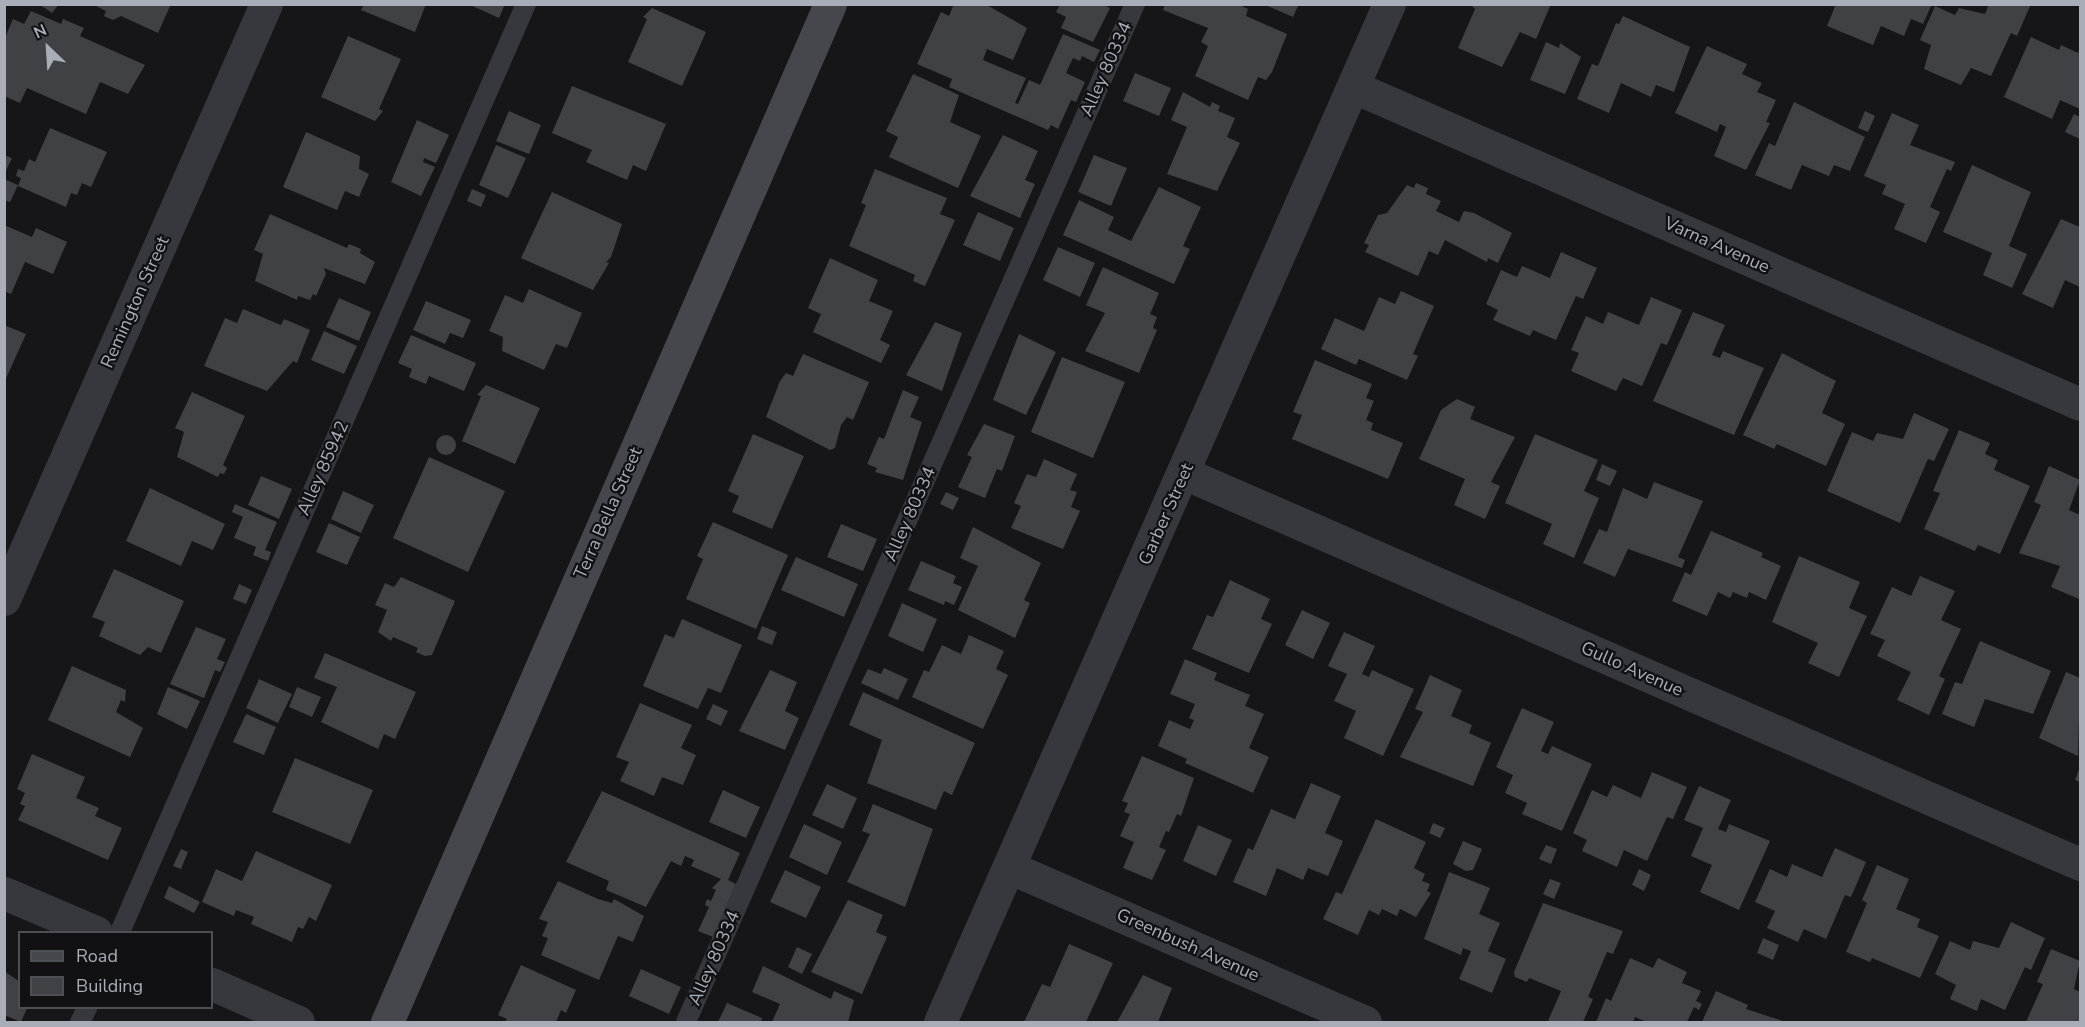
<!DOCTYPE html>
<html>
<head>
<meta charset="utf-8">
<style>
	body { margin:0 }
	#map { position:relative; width:2085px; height:1027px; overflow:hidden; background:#161618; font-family:"Nunito Sans",sans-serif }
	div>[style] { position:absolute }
	.building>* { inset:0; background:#404145 }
	.round { border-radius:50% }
	.service>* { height:20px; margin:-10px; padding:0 10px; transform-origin:10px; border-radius:10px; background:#37383d }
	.minor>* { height:33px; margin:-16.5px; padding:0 16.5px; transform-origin:16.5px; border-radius:16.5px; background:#37383d }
	.secondary>* { height:33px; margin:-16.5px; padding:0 16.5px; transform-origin:16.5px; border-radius:16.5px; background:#45474d }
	span { translate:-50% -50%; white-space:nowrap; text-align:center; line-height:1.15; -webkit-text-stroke:4.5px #111113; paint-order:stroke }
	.street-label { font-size:18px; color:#a8adb8 }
	.frame { position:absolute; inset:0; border:6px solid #a8adb8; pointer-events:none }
	.legend { position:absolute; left:18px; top:931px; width:195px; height:78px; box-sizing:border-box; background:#111113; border:2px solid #4d4f55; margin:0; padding:8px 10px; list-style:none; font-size:18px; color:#a8adb8 }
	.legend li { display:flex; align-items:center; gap:12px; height:30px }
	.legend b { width:30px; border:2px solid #4d4f55 }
	.north { position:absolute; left:18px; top:18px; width:60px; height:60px; -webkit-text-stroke:4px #111113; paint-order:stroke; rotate:335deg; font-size:16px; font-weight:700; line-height:24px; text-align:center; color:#a8adb8 }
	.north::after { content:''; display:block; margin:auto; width:21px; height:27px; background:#a8adb8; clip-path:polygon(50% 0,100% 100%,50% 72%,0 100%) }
</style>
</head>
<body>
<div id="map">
	<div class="building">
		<div style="clip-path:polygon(39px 4px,59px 4px,52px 13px)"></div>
		<div style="clip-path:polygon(92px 4px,171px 4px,158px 33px,121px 16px,113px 20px,104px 16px,106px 11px)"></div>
		<div style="clip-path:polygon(364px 4px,426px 4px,415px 32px,361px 10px)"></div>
		<div style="clip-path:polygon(468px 4px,505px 4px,499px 18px)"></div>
		<div style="clip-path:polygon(954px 4px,985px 4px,1027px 28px,1013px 60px,987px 49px,983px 60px,1026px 78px,1015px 103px,1018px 104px,1029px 80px,1040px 85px,1063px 34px,1100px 50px,1094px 62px,1082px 56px,1080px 61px,1073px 58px,1066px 73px,1085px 82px,1076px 102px,1071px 100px,1058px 129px,1051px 125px,1048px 130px,949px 87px,952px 79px,917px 64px,941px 12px,949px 16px)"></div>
		<div style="clip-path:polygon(1060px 4px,1102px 4px,1110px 8px,1093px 42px,1061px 28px,1066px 17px,1056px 12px)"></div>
		<div style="clip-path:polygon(1165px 4px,1237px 4px,1248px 9px,1246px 16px,1287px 34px,1272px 72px,1266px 80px,1258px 77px,1248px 100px,1195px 76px,1208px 46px,1201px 42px,1208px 28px,1163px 10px)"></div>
		<div style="clip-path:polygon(1263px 4px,1299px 4px,1293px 17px)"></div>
		<div style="clip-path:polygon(1470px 4px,1551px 4px,1536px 39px,1520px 32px,1502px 67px,1458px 48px,1475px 9px)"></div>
		<div style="clip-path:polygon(1836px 4px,1932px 4px,1923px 24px,1911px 19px,1904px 36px,1881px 26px,1873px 45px,1827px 26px)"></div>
		<div style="clip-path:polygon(1989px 4px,2031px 4px,2017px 36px,2011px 33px,1991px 76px,1971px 68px,1961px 85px,1924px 69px,1931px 45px,1920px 40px,1935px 6px,1955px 15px,1959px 8px,1985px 14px)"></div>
		<div style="clip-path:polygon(652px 8px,706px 32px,682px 86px,628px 62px,647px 19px,643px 17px)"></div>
		<div style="clip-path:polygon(31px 11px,61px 24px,63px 19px,84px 28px,80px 36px,145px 65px,128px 94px,100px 82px,86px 114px,27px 88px,20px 103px,4px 96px,4px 40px,13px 19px,24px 24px)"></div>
		<div style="clip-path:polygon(1623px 16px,1690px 47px,1674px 92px,1656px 85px,1651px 97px,1621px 83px,1609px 113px,1577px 99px,1592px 64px,1598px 66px,1616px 23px,1619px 24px)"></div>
		<div style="clip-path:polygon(348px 36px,401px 59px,379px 109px,383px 111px,375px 121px,321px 97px)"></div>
		<div style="clip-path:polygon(2031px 37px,2059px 50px,2061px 45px,2078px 53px,2080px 47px,2080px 109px,2060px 100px,2052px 119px,2004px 97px)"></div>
		<div style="clip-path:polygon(1546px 42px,1559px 48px,1560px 43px,1581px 57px,1565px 94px,1530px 80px)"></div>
		<div style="clip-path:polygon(1707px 46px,1747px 64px,1742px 74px,1762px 83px,1757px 92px,1776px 100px,1766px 122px,1770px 123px,1746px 170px,1714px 156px,1726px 127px,1720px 124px,1717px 132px,1675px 113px)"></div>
		<div style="clip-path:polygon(1135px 73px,1171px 88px,1159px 116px,1123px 101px)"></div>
		<div style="clip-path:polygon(913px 74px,959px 95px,950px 122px,981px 136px,958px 188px,889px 157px,898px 137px,886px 131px)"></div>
		<div style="clip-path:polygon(572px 86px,666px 124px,646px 171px,633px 165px,627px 180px,586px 162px,592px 150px,552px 133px)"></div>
		<div style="clip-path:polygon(1183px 92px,1210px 107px,1212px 102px,1220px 106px,1218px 111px,1235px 118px,1227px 137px,1240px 143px,1217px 191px,1167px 174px,1187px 127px,1171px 120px)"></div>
		<div style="clip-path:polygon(1794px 102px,1865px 137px,1850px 171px,1834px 165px,1829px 176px,1802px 165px,1791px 190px,1755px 175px,1769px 143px,1775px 146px)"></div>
		<div style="clip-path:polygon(509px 111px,541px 125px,529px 154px,496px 141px)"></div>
		<div style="clip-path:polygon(1865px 111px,1875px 116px,1868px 132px,1858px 128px)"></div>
		<div style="clip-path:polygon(1892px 113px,1919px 125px,1910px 145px,1955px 162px,1951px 171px,1947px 169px,1930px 207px,1940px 212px,1926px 243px,1894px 229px,1905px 204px,1882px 194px,1886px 185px,1864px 176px)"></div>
		<div style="clip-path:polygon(2074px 114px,2080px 117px,2080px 139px,2065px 132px)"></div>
		<div style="clip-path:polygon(417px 120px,449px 135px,436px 163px,424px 158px,423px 162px,435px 167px,421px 196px,391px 182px)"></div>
		<div style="clip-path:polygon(50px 128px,107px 152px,91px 187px,82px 183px,77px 195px,71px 193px,66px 207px,18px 186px,21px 178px,16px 176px,18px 169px,24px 171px,29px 159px,35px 162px)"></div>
		<div style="clip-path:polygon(306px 132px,360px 156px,359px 169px,369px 174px,359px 197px,345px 191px,337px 210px,283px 187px)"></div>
		<div style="clip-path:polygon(1003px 135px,1038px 151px,1025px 180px,1035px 184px,1020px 218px,970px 196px)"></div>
		<div style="clip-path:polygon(496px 145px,526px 158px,508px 198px,479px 185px)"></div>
		<div style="clip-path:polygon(4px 155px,12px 158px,4px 175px)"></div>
		<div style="clip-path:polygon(1094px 155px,1127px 168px,1111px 206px,1078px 192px)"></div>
		<div style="clip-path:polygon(1972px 165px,2031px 192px,2009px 246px,2027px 254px,2012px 288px,1983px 275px,1992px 253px,1943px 232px)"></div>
		<div style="clip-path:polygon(875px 169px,947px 198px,940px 214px,955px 220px,925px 286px,913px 281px,915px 275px,849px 246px,866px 205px,861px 203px)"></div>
		<div style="clip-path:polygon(4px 179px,18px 185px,10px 202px,4px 200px)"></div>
		<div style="clip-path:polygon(1416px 183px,1428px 188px,1426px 194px,1441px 201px,1436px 211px,1459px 222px,1464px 211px,1474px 213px,1512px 233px,1498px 263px,1488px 258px,1487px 262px,1445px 240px,1438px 255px,1429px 251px,1418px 276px,1365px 252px,1369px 245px,1364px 243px,1378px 215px,1387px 213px,1407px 185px,1414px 188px)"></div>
		<div style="clip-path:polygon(1159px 187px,1201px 207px,1183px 246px,1190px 249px,1174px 284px,1063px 235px,1079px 200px,1114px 217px,1108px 230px,1131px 241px)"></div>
		<div style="clip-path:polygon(472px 189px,486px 195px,481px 207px,467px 201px)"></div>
		<div style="clip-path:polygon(552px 192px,622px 224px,611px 257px,606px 262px,609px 263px,593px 290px,521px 258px)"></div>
		<div style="clip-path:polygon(978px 212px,1014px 228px,1000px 261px,963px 245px)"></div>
		<div style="clip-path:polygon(270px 214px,347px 248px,349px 244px,361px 249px,360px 253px,375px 262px,365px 284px,324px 268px,326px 274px,316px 296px,313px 294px,310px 300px,298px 296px,297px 300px,255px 281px,263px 254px,254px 250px)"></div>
		<div style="clip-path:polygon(2061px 219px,2080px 227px,2080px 287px,2065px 280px,2053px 308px,2022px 294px)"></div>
		<div style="clip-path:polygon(4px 225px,32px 237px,36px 228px,67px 242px,53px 274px,25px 262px,11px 294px,4px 291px)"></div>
		<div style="clip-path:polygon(1058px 247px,1095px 263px,1080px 297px,1043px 280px)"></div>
		<div style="clip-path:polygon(1561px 252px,1597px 268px,1583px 299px,1576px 296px,1556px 340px,1533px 330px,1530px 336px,1493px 320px,1498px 310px,1486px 304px,1501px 270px,1517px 277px,1522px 266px,1550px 278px)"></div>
		<div style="clip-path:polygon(830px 258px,878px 280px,869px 301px,893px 311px,880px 340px,890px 345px,881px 363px,813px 332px,821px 314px,808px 308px)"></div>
		<div style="clip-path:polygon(1103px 267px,1159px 293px,1150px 314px,1157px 317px,1153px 328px,1157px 330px,1139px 373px,1085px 351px,1105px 313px,1086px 305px)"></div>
		<div style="clip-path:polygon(529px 289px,582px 313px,567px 348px,556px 344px,544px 370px,502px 351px,503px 337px,489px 331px,505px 295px,523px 303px)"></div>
		<div style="clip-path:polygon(1401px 291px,1434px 306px,1413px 354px,1418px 356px,1407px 380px,1359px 359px,1356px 365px,1321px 349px,1335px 318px,1364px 331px,1379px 297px,1395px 304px)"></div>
		<div style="clip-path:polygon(1651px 297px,1682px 310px,1667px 345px,1661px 343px,1642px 386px,1623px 378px,1616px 391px,1571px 371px,1579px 353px,1571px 350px,1586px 316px,1603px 324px,1608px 312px,1639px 325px)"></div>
		<div style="clip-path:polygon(339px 298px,371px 312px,359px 341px,326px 327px)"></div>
		<div style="clip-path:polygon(426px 301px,471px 320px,463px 338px,450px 333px,445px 344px,413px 330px)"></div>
		<div style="clip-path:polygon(243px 309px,281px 325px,284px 319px,310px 330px,297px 363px,293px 361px,267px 391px,204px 366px,225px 318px,237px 323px)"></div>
		<div style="clip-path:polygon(1693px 312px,1725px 325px,1712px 355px,1720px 358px,1723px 351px,1764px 368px,1734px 435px,1653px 401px)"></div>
		<div style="clip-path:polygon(935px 322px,962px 333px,942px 391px,906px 375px)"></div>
		<div style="clip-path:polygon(4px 325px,26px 334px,4px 383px)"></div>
		<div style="clip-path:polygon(324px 331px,357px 346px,344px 374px,311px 360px)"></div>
		<div style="clip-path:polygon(1019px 334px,1056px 352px,1026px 415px,993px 400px)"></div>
		<div style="clip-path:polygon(411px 335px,476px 363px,464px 391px,429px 376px,426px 384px,409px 377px,412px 369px,398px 363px)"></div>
		<div style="clip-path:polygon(1782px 353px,1836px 381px,1822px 413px,1845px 424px,1826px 466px,1777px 444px,1774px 449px,1743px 435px)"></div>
		<div style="clip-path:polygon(803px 354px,869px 382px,853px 420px,847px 417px,841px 425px,835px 448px,830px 450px,766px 417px,780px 381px,786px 373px,793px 376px)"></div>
		<div style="clip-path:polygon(1062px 357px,1125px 382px,1093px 458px,1031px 432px)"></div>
		<div style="clip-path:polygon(1315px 360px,1372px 384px,1366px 398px,1374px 401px,1366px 420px,1373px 423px,1371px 430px,1403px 443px,1388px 479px,1292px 439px,1302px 415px,1293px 412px)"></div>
		<div style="clip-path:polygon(486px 385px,540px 408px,515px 464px,462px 441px,481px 396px,477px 395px)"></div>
		<div style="clip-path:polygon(903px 390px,919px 397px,910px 417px,922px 422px,903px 480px,875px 472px,877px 468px,867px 464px,879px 437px,884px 439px)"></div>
		<div style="clip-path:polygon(192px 392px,245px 416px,223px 465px,227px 468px,224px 474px,220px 473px,218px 477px,177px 457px,184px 432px,175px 428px)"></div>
		<div style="clip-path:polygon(1457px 399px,1475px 407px,1470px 419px,1515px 437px,1491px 482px,1500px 486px,1485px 519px,1454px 505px,1465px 479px,1419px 459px,1441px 410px)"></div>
		<div style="clip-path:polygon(1914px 413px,1949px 429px,1934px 461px,1928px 459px,1900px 523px,1827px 491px,1852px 432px,1873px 441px,1877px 433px,1903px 439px)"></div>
		<div style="clip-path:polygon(984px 424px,1015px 436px,1002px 471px,997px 469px,985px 498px,958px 487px,972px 457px,967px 455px)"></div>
		<div style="clip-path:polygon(1959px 430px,1990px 443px,1985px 454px,1998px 460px,1994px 470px,2030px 486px,2000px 554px,1978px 545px,1975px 551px,1924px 529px,1940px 493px,1933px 491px)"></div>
		<div style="clip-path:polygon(753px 434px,804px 456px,772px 529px,732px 512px,739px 496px,728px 491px)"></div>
		<div style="clip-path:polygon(1535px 434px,1598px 460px,1584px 491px,1599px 498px,1574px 558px,1543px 544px,1552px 524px,1505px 503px)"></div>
		<div class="round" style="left:436px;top:435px;width:20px;height:20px"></div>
		<div style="clip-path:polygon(429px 457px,505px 491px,468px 572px,393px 538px)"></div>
		<div style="clip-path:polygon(1044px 459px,1077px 474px,1070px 490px,1077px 492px,1071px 507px,1080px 511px,1063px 549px,1011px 528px,1021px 506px,1014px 503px,1027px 474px,1036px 477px)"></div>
		<div style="clip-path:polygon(1602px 464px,1617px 471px,1610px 486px,1596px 480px)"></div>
		<div style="clip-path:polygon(2049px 466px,2080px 480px,2069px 510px,2080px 515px,2079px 599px,2051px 587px,2060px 566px,2019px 553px,2041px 505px,2034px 502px)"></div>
		<div style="clip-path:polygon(261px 476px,292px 489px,279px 519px,248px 505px)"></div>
		<div style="clip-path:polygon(1654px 482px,1703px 501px,1678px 557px,1685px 560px,1682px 568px,1628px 549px,1615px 577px,1583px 563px,1599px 529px,1607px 532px,1623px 488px,1647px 499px)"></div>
		<div style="clip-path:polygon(150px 488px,225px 524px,213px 550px,192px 541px,181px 566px,126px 541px)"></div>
		<div style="clip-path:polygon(343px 491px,374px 505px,361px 533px,331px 519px)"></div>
		<div style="clip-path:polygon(946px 492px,959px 498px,953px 510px,940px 504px)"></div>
		<div style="clip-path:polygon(235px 504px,277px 522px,265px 550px,271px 552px,268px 561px,253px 555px,256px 547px,234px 538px,243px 517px,232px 512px)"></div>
		<div style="clip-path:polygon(713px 522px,788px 555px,756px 629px,686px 599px,703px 559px,697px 556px)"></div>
		<div style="clip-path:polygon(329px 523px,360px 537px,347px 565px,316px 552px)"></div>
		<div style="clip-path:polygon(841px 524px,877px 539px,863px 571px,827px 557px)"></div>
		<div style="clip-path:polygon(973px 527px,1041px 563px,1024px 600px,1030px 603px,1015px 638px,958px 610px,978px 566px,960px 558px)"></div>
		<div style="clip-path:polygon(1711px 531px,1763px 553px,1761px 557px,1781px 566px,1766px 600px,1749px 592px,1747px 598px,1733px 592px,1730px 598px,1718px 592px,1707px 616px,1672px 601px,1685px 572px,1691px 575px)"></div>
		<div style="clip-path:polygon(1799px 556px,1860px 582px,1849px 608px,1867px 616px,1839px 677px,1808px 663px,1818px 643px,1772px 622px)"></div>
		<div style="clip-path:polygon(796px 557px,858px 584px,844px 617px,781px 590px)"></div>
		<div style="clip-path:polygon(921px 561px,956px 576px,953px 583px,962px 587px,954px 605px,945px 601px,944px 605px,908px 590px)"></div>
		<div style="clip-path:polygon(114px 569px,184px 601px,161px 653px,148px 647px,140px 655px,99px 636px,105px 622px,92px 617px)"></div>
		<div style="clip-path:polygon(1920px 576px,1955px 591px,1941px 620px,1961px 629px,1939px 676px,1945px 679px,1929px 715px,1897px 700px,1911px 672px,1877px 656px,1885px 640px,1870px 634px,1892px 587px,1911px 596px)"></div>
		<div style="clip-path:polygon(401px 577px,455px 601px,432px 655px,425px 656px,416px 652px,418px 648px,393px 637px,391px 641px,378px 632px,387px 610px,375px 605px,385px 583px,394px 587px)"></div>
		<div style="clip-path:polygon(1230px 580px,1270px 599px,1261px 619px,1272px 624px,1249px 673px,1192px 649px,1207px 615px,1213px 617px)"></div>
		<div style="clip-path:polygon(239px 584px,252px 590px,246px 604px,233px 599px)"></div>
		<div style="clip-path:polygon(902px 603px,937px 619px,923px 652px,888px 636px)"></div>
		<div style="clip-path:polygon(1302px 610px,1330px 623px,1313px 659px,1285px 645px)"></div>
		<div style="clip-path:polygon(682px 619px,742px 645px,721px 693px,708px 688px,698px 709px,643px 686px,665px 634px,674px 638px)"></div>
		<div style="clip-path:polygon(762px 626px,777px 632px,772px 645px,757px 639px)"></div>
		<div style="clip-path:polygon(196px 627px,226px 639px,217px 659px,225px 662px,220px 672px,215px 670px,204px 698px,170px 684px)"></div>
		<div style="clip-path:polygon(1344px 632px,1375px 646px,1362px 674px,1369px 677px,1372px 670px,1414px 689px,1383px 756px,1344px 738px,1356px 711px,1334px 701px,1347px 674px,1328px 666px)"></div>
		<div style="clip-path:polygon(969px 635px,1004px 651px,996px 669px,1008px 675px,983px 729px,912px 697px,924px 670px,929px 672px,942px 645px,961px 654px)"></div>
		<div style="clip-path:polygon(1980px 641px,2051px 671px,2033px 714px,1985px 699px,1974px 727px,1942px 714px,1955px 682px,1962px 684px)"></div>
		<div style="clip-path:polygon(325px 653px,416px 692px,395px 739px,384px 734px,378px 749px,321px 722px,337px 687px,314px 678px)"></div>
		<div style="clip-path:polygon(1185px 659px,1217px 673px,1214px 680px,1250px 695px,1245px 706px,1264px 714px,1249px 748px,1269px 757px,1253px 793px,1185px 763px,1187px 759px,1158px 746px,1169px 720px,1190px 729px,1194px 720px,1189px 718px,1195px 704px,1170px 694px)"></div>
		<div style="clip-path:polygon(72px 666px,126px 690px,125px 702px,121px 700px,116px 712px,143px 728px,130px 757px,48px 720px)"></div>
		<div style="clip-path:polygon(884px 668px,908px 679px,898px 700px,861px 683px,868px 669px,881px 674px)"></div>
		<div style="clip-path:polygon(770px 670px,797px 682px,785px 711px,799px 718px,785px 750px,739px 731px)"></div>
		<div style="clip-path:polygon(2066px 672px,2080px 678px,2078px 756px,2039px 738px)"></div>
		<div style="clip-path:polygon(1430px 675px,1462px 690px,1451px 716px,1472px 725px,1469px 733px,1491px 743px,1473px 786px,1400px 757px,1423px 712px,1415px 709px)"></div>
		<div style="clip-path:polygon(259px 679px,292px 694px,278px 723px,246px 708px)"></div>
		<div style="clip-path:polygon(168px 687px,200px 701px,187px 729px,157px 714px)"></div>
		<div style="clip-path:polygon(297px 687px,321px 697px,312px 717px,289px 707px)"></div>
		<div style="clip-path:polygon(863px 692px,975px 743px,952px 795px,944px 791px,936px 810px,867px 783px,882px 740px,849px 725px)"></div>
		<div style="clip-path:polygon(640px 703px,692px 725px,681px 748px,696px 755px,683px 785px,662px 777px,654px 796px,620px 781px,629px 762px,616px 757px)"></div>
		<div style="clip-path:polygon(713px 704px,728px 711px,721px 726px,706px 719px)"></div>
		<div style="clip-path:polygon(1522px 708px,1554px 722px,1541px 751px,1548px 754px,1552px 746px,1592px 764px,1562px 831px,1522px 814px,1527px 803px,1505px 793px,1513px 775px,1496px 767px)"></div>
		<div style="clip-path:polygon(246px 714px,276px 727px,264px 755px,233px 742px)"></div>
		<div style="clip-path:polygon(32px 754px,85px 777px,76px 798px,99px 808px,95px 816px,122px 828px,108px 860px,18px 820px,25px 806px,20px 804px,25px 793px,17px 789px)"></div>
		<div style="clip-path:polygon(1142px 756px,1194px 778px,1181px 816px,1177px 814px,1169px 832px,1166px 831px,1159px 847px,1166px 850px,1152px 880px,1123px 868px,1134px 842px,1120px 836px,1130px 814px,1124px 812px,1128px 803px,1122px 801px)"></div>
		<div style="clip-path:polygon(295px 758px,373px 790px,350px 844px,272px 812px)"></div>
		<div style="clip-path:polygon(2080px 767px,2080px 782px,2075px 780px)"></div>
		<div style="clip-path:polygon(1652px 772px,1687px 787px,1673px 819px,1667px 817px,1647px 861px,1624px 850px,1617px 867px,1582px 851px,1587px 840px,1573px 833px,1592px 790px,1607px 797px,1613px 785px,1641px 798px)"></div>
		<div style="clip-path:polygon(1311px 783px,1341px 796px,1325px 833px,1343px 841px,1328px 876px,1308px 868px,1303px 880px,1277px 868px,1266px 896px,1233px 882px,1248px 848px,1253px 850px,1271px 809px,1295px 819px)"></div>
		<div style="clip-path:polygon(827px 784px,857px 798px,843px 829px,812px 815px)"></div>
		<div style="clip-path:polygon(1699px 786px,1731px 800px,1718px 829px,1726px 832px,1729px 824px,1770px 841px,1739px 910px,1700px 892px,1712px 865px,1691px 856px,1703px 828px,1684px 820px)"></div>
		<div style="clip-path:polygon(723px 790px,760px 807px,746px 838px,709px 822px)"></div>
		<div style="clip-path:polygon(602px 791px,740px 853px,728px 880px,736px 884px,713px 937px,698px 931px,709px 907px,705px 905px,707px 899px,711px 901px,716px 890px,712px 888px,721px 879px,691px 866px,694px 860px,685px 856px,681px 866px,671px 861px,646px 907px,606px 890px,609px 881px,566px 862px)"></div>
		<div style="clip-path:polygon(873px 804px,933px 829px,905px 907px,847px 882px,870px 834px,862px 831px)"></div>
		<div style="clip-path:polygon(1376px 819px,1426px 842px,1414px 868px,1425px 874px,1422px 881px,1430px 884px,1427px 891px,1431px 893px,1416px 917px,1400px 909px,1397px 916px,1382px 909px,1379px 915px,1369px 910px,1358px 935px,1323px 919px,1336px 892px,1342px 894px)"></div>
		<div style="clip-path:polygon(1433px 823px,1445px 828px,1440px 838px,1429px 833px)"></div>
		<div style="clip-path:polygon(804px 824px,842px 842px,827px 875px,789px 857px)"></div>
		<div style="clip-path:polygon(1198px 825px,1232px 840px,1216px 876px,1183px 861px)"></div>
		<div style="clip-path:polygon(1463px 841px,1482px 849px,1473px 870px,1466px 871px,1453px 864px)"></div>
		<div style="clip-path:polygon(1546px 845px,1557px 849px,1551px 864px,1539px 859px)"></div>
		<div style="clip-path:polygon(1835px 848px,1866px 862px,1851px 897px,1845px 895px,1826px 939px,1804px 929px,1798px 942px,1767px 928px,1775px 911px,1755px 902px,1770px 869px,1787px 877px,1792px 864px,1822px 877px)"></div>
		<div style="clip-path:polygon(181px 849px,188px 852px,181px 869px,173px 866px)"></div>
		<div style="clip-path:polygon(256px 851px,332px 885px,316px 921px,309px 917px,303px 929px,298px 927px,292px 942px,251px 924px,254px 917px,236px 910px,234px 916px,202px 902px,216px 869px,242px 881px)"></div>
		<div style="clip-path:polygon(1877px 865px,1909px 879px,1896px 909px,1920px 919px,1917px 927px,1939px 936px,1920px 978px,1872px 958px,1870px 962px,1846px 952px,1867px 903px,1862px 900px)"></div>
		<div style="clip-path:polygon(1639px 869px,1651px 875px,1644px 891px,1632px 885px)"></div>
		<div style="clip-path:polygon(785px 870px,821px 887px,806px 918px,770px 902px)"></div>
		<div style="clip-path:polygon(1449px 872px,1490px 888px,1479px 914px,1500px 923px,1488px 951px,1506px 959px,1492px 993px,1459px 979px,1471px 951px,1463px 948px,1461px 955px,1424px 939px)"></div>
		<div style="clip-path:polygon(1550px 879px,1561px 883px,1554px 899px,1543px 894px)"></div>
		<div style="clip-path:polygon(558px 881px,598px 899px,612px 903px,614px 899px,644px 916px,633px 942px,618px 936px,599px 980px,541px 955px,548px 938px,542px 936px,548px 922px,539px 919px)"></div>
		<div style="clip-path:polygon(169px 886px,200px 902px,194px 913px,164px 898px)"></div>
		<div style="clip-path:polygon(848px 900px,883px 915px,876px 932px,887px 937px,862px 994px,811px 972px)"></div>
		<div style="clip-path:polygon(1543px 903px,1623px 931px,1613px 954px,1607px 952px,1588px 997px,1593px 999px,1583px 1022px,1548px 1021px,1561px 991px,1529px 978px,1527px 982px,1515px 977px,1514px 972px)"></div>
		<div style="clip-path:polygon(2011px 922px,2045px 938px,2031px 970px,2025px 967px,2005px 1010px,1981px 999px,1977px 1011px,1950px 999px,1956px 985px,1935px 974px,1950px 941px,1970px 950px,1973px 941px,1999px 948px)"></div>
		<div style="clip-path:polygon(1763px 938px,1779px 945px,1773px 960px,1757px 953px)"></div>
		<div style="clip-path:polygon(1069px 944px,1113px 963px,1086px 1022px,1024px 1022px,1042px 984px,1050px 987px)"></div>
		<div style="clip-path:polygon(797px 947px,812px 954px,802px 974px,788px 967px)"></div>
		<div style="clip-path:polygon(2051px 949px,2080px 961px,2074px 989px,2080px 992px,2080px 1022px,2026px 1022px,2043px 984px,2037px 982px)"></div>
		<div style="clip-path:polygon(1630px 958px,1653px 968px,1658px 958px,1687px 972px,1682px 983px,1701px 991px,1696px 1001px,1702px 1004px,1699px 1010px,1694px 1007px,1687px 1022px,1647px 1022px,1635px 1017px,1633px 1022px,1596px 1022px,1606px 998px,1611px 1001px)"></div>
		<div style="clip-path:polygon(521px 965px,576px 990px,566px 1013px,561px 1010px,556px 1022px,505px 1022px,507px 1019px,498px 1015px)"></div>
		<div style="clip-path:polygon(763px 966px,831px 999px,834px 991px,854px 1000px,848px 1022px,772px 1022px,780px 1004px,752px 992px)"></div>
		<div style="clip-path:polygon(641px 969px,681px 987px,669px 1014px,629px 996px)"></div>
		<div style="clip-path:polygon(4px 971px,20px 982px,20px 1008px,27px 1008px,21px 1022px,4px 1015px)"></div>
		<div style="clip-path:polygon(1143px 975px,1172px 988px,1158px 1022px,1117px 1022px)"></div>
		<div style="clip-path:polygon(1716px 991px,1748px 1005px,1746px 1009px,1786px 1022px,1702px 1022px)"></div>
		<div style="clip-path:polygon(727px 1003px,762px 1018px,761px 1022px,718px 1022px)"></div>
	</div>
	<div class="service">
		<div style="left:120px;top:932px;width:1013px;rotate:-66.37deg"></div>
		<div style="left:80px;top:1022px;width:16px;rotate:-63deg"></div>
		<div style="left:686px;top:1022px;width:1113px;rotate:-66.2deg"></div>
	</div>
	<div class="minor">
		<div style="left:1354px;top:87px;width:792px;rotate:23.59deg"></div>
		<div style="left:1184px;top:473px;width:978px;rotate:23.58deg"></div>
		<div style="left:4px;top:599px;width:650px;rotate:-66.23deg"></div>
		<div style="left:1011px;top:868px;width:386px;rotate:23.5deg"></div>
		<div style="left:4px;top:893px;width:100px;rotate:23deg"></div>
		<div style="left:212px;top:984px;width:94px;rotate:23.8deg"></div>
		<div style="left:940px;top:1022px;width:1113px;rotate:-66.2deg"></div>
	</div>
	<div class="secondary">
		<div style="left:387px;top:1022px;width:1110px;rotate:-66.48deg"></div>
	</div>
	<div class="street-label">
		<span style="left:1106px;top:69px;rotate:-66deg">Alley 80334</span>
		<span style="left:1717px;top:245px;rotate:24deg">Varna Avenue</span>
		<span style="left:135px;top:302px;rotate:-66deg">Remington Street</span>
		<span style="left:323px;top:468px;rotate:-66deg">Alley 85942</span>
		<span style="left:608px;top:513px;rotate:-66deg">Terra Bella Street</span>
		<span style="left:910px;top:514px;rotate:-66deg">Alley 80334</span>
		<span style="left:1166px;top:514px;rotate:-66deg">Garber Street</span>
		<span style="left:1632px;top:669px;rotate:24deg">Gullo Avenue</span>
		<span style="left:1188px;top:945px;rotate:24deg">Greenbush Avenue</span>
		<span style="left:714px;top:958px;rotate:-66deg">Alley 80334</span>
	</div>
	<div class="frame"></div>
	<ul class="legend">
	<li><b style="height:8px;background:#45474d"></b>Road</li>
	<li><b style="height:16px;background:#404145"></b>Building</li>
	</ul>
	<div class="north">N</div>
</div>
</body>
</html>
